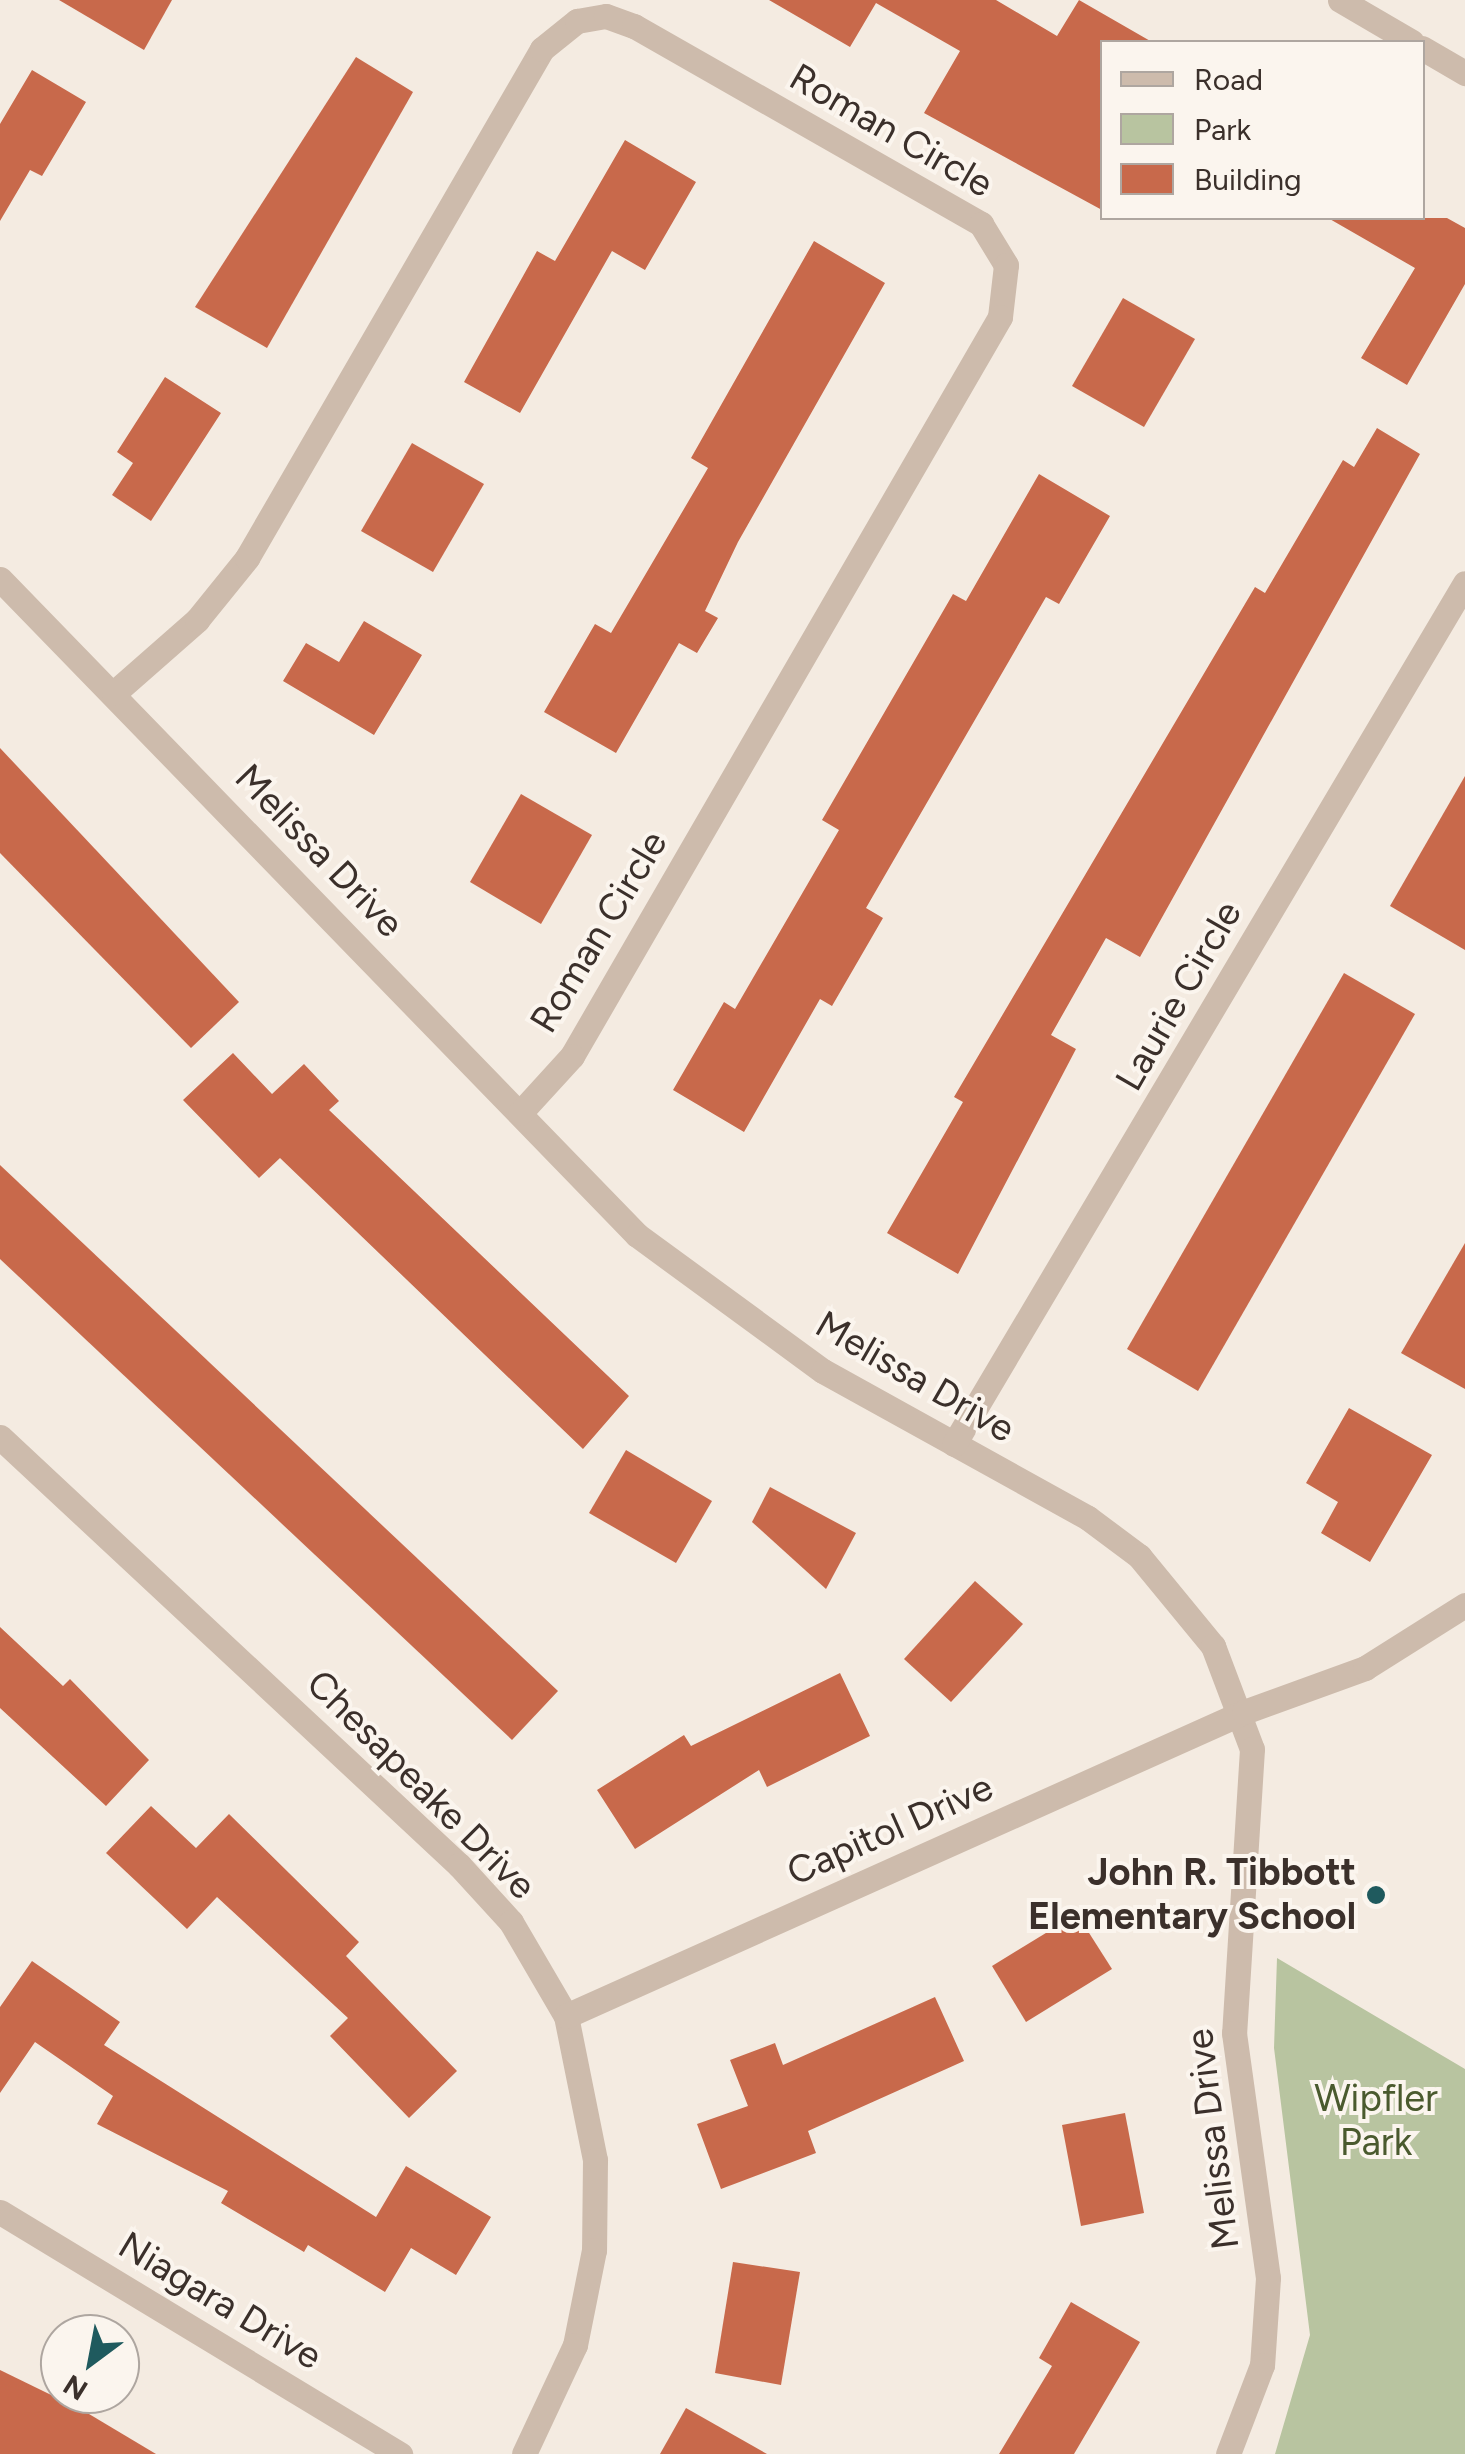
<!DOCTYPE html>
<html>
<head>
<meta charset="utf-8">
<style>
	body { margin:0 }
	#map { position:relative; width:1465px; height:2454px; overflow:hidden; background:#f4ebe1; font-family:Figtree,sans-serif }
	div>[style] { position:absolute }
	.green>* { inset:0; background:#b8c4a0 }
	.building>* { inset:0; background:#c8694b }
	.street>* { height:25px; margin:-12.5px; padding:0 12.5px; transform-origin:12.5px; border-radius:12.5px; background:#cdbbac }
	.dots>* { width:28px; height:28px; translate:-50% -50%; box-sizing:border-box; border:5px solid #fbf5ee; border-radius:50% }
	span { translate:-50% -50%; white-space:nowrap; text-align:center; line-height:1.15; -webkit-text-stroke:8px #fbf5ee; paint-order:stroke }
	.street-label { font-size:38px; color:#3b302b }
	.poi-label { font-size:38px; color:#3b302b; font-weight:700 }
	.right { translate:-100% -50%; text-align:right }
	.park-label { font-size:38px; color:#4a5a2e }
	.legend { position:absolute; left:1100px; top:40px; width:325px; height:180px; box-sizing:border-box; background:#fbf5ee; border:2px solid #aea6a0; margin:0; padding:12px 18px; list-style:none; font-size:30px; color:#3b302b }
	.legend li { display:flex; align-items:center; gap:20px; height:50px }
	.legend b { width:50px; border:2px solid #aea6a0 }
	.north { position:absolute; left:40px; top:2314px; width:100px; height:100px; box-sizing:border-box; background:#fbf5ee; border:2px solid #aea6a0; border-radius:50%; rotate:212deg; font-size:28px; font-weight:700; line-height:40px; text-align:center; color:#3b302b }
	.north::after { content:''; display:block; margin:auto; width:35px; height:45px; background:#1f5a5e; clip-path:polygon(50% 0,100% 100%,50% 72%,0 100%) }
</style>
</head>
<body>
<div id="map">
	<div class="green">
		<div style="clip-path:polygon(1277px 1958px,1465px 2069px,1465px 2454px,1275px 2454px,1310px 2335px,1274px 2048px)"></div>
	</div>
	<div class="building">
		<div style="clip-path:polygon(59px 0,172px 0,144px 50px)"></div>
		<div style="clip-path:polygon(769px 0,996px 0,1057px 36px,1079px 0,1152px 42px,1102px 42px,1102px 210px,924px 113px,960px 51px,876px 3px,850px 47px)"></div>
		<div style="clip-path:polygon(356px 57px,413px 92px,267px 348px,195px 307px)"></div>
		<div style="clip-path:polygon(32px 70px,86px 102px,42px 176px,30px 170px,0 221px,0 124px)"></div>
		<div style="clip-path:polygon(625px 140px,696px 182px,645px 270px,612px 251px,520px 413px,464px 382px,537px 251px,555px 261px)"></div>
		<div style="clip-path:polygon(1328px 218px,1447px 218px,1465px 228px,1465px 284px,1407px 385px,1361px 358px,1415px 268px)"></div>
		<div style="clip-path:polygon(814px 241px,885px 283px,738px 542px,705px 611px,718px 618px,697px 653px,679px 643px,616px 753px,544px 712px,595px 624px,611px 633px,708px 468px,691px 458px)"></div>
		<div style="clip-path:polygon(1123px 298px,1195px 339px,1144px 427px,1072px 386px)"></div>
		<div style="clip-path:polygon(165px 377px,221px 413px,151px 521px,112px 495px,133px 463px,117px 452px)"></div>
		<div style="clip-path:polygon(1377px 428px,1420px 454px,1140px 957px,1106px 938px,1051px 1035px,1076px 1049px,958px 1274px,887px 1233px,963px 1102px,954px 1097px,1255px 587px,1265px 593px,1343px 460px,1354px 467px)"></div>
		<div style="clip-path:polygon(412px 443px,484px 484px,433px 572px,361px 531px)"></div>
		<div style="clip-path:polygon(1039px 474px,1110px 516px,1059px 604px,1046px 597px,866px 908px,883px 918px,832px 1006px,820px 999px,744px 1132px,673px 1090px,724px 1002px,735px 1009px,839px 830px,822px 820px,953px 594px,966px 601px)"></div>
		<div style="clip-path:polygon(364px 621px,422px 655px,374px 735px,283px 681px,306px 643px,339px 662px)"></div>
		<div style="clip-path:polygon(0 748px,239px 1002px,191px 1048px,0 853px)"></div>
		<div style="clip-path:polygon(1465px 776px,1465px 950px,1390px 906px)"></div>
		<div style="clip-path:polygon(521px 794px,592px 835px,541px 924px,470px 882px)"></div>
		<div style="clip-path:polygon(1344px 973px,1415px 1014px,1198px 1391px,1127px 1349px)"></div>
		<div style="clip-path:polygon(233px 1053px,272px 1094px,304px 1064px,339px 1101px,329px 1110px,629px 1396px,583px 1449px,280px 1158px,259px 1178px,183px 1100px)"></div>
		<div style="clip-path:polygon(0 1165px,558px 1691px,512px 1740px,0 1259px)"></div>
		<div style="clip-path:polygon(1465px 1243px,1465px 1389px,1401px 1353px)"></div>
		<div style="clip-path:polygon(1349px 1408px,1432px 1455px,1370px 1562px,1321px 1533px,1338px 1502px,1306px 1483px)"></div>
		<div style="clip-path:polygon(626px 1450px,712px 1501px,676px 1563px,589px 1513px)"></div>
		<div style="clip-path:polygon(770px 1487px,856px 1533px,826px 1589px,752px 1522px)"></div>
		<div style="clip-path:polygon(975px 1581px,1023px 1624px,951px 1702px,904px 1659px)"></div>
		<div style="clip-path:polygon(0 1627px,63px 1686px,70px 1679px,149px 1760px,106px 1806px,0 1708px)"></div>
		<div style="clip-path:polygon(840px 1673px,870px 1736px,767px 1787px,759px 1770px,635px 1849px,597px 1790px,684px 1735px,691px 1746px)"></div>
		<div style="clip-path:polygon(151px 1806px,196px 1848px,229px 1814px,359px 1942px,346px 1956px,457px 2071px,409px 2118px,330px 2036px,348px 2018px,217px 1897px,187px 1929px,106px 1853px)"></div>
		<div style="clip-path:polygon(1077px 1914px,1112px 1969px,1026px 2022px,992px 1966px)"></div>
		<div style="clip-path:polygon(32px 1961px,120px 2022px,104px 2045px,376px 2217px,406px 2166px,491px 2217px,456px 2275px,411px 2248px,385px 2292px,308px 2245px,304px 2252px,221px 2203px,228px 2191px,97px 2124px,113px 2096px,35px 2042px,0 2093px,0 2007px)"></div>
		<div style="clip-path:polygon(935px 1997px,964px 2061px,808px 2131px,816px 2153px,721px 2189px,697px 2124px,748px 2106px,730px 2060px,775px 2043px,783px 2065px)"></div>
		<div style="clip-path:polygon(1125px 2113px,1144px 2213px,1081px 2226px,1062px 2125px)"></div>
		<div style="clip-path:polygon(733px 2262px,800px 2272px,781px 2385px,715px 2373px)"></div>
		<div style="clip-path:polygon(1071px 2302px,1140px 2342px,1074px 2454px,999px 2454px,1052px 2366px,1039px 2358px)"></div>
		<div style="clip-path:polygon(0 2370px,84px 2411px,156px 2454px,0 2454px)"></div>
		<div style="clip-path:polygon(686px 2408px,767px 2454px,660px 2454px)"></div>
	</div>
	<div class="street">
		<div style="left:1340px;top:0;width:83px;rotate:30.3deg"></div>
		<div style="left:1422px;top:48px;width:50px;rotate:30.2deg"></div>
		<div style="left:0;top:579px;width:914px;rotate:45.84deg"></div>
		<div style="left:637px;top:1235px;width:230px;rotate:36.2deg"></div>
		<div style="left:823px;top:1371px;width:303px;rotate:29deg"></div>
		<div style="left:1088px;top:1518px;width:64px;rotate:36.7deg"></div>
		<div style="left:1139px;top:1556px;width:117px;rotate:50.6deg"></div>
		<div style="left:1213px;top:1646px;width:110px;rotate:69.3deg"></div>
		<div style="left:1252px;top:1749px;width:285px;rotate:93.6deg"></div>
		<div style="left:1234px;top:2033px;width:247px;rotate:82.1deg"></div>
		<div style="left:1268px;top:2278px;width:87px;rotate:93.9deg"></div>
		<div style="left:1262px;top:2365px;width:95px;rotate:110.9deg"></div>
		<div style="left:114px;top:693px;width:111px;rotate:-41.3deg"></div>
		<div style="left:197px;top:620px;width:80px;rotate:-51.1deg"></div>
		<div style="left:247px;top:558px;width:588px;rotate:-59.9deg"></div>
		<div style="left:542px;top:49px;width:45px;rotate:-38.7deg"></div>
		<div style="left:577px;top:21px;width:29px;rotate:-10deg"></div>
		<div style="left:606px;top:16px;width:30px;rotate:20deg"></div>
		<div style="left:634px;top:26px;width:400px;rotate:29.7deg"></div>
		<div style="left:981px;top:224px;width:48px;rotate:58.6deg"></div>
		<div style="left:1006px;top:265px;width:52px;rotate:96.6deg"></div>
		<div style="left:1000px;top:317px;width:854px;rotate:120.08deg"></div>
		<div style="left:572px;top:1056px;width:77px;rotate:132.4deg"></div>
		<div style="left:0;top:1437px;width:628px;rotate:43deg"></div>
		<div style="left:459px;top:1865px;width:77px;rotate:47.6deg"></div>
		<div style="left:511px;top:1922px;width:109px;rotate:59.7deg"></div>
		<div style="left:566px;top:2016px;width:147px;rotate:78.6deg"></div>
		<div style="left:595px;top:2160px;width:90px;rotate:90.6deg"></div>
		<div style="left:594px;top:2250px;width:97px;rotate:101.3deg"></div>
		<div style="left:575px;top:2345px;width:120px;rotate:115.1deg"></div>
		<div style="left:954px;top:1444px;width:1001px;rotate:-59.31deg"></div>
		<div style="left:566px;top:2016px;width:743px;rotate:-24.15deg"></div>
		<div style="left:1244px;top:1712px;width:129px;rotate:-20deg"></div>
		<div style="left:1365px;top:1668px;width:118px;rotate:-32.2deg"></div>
		<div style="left:0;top:2212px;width:468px;rotate:31.2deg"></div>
	</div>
	<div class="dots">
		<div style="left:1376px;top:1895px;background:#1f5a5e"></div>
	</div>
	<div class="street-label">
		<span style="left:891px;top:131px;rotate:30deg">Roman Circle</span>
		<span style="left:319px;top:851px;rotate:46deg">Melissa Drive</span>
		<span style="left:599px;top:932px;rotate:-59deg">Roman Circle</span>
		<span style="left:1179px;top:996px;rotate:-60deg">Laurie Circle</span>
		<span style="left:915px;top:1377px;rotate:30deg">Melissa Drive</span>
		<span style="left:421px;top:1785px;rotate:45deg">Chesapeake Drive</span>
		<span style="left:890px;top:1830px;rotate:-24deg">Capitol Drive</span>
		<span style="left:1213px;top:2139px;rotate:-97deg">Melissa Drive</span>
		<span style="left:220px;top:2301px;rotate:31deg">Niagara Drive</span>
	</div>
	<div class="poi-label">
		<span class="right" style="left:1356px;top:1895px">John R. Tibbott<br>Elementary School</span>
	</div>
	<div class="park-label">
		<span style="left:1376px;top:2121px">Wipfler<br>Park</span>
	</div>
	<ul class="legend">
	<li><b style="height:12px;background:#cdbbac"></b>Road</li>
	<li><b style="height:28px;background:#b8c4a0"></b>Park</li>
	<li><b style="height:28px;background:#c8694b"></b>Building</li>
	</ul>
	<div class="north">N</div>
</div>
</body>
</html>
